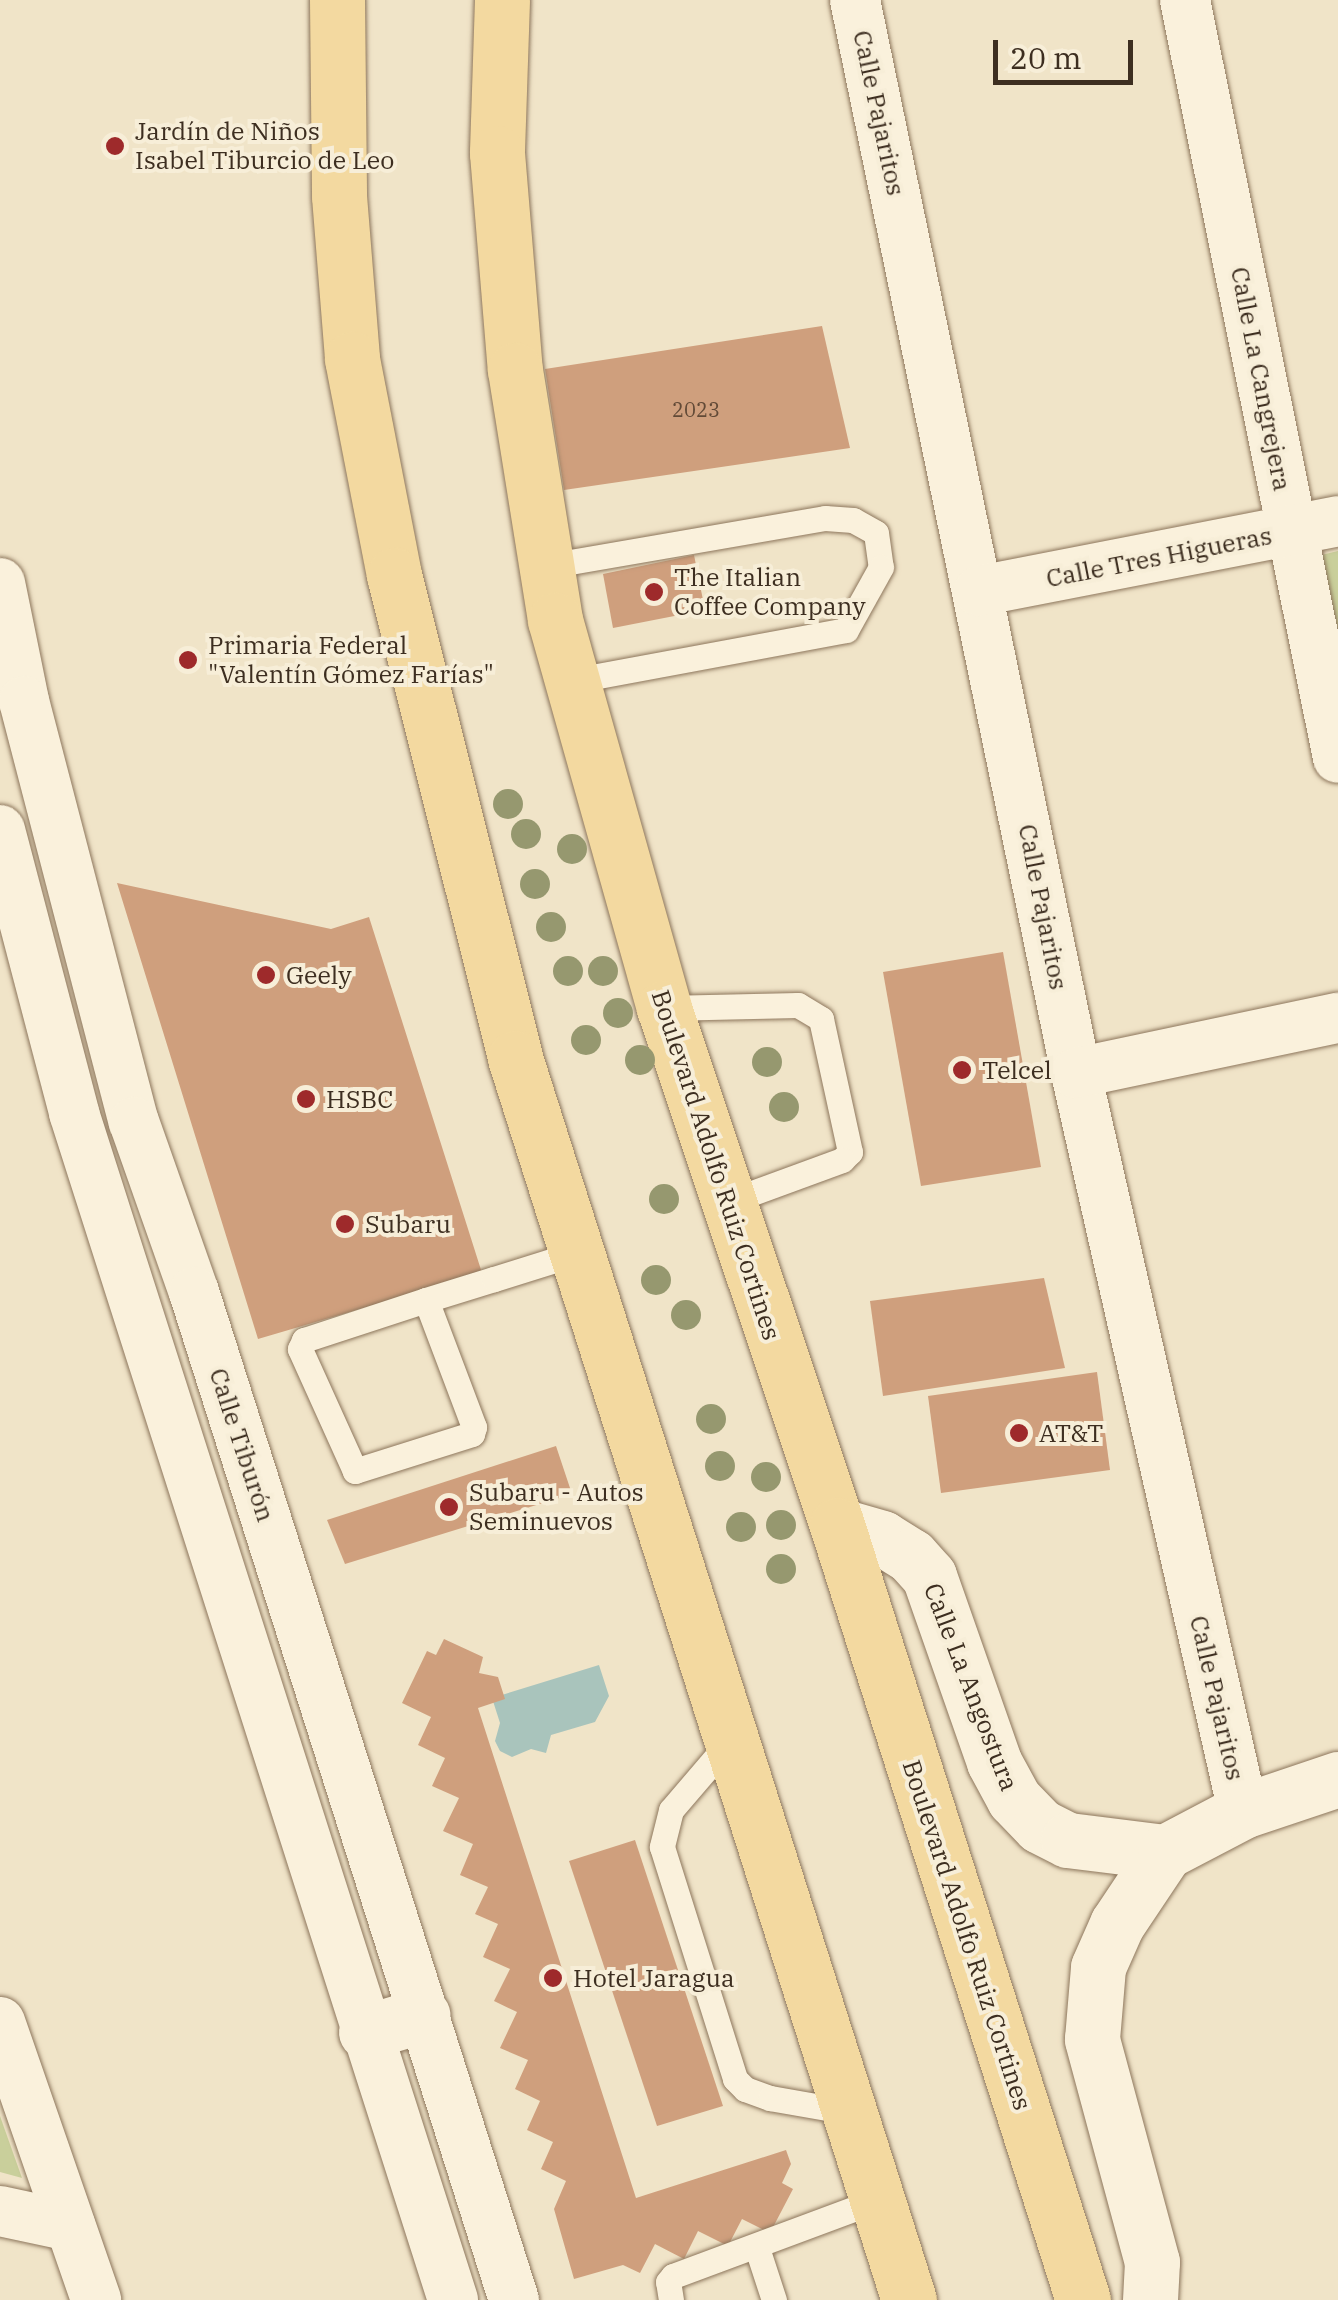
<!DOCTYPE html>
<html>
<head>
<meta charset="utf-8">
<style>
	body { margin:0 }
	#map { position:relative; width:1338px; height:2300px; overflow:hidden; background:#f0e4c8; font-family:"IBM Plex Serif",serif }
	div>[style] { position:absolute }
	.green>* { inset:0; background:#c9cf9b }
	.water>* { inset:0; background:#a9c4bc }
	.building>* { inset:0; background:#cf9f7d }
	.roads { filter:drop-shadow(0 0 2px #8d765c) drop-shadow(0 0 2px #8d765c) }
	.lane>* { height:25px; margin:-12.5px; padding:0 12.5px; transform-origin:12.5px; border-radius:12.5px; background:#faf1dc }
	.street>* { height:50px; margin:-25px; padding:0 25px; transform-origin:25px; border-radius:25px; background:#faf1dc }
	.secondary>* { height:55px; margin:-27.5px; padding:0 27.5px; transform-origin:27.5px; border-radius:27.5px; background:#faf1dc }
	.primary>* { height:55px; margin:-27.5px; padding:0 27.5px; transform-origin:27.5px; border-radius:27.5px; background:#f3d9a0 }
	.trees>* { width:30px; height:30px; margin:-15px; border-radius:50%; background:#96986f }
	.dots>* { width:28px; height:28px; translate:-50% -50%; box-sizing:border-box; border:5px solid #f7eed8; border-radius:50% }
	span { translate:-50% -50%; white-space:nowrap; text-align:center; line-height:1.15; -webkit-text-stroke:8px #f7eed8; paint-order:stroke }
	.number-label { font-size:20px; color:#624a37 }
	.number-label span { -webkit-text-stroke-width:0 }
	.street-label { font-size:25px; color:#3d2e20 }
	.poi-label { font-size:25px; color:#3d2e20 }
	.left { translate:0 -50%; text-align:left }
	.scale { position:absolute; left:993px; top:40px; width:140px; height:45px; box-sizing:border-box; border:5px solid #3d2e20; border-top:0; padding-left:12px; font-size:30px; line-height:35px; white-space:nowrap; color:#3d2e20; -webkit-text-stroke:8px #f7eed8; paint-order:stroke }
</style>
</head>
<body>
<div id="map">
	<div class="green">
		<div style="clip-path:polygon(1338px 551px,1338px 664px,1313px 557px)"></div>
		<div style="clip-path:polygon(0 2116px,22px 2178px,0 2172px)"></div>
	</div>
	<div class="water">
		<div style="clip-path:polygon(599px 1665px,609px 1696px,595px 1722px,551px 1735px,546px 1753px,531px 1749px,512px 1757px,500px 1751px,495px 1741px,500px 1723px,492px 1698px)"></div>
	</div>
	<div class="building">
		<div style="clip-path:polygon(822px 326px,850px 448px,564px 490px,545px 369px)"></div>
		<div style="clip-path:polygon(694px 555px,705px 610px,613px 628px,603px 574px)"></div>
		<div style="clip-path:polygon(117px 883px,331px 929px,369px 917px,482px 1273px,258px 1339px)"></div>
		<div style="clip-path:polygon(1003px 952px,1041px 1167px,921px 1186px,883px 972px)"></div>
		<div style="clip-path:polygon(1044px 1278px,1065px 1368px,883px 1396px,870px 1301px)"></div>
		<div style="clip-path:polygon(1097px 1372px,1110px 1470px,941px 1493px,928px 1396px)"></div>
		<div style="clip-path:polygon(556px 1446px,572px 1494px,345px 1564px,327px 1520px)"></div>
		<div style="clip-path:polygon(444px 1639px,483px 1657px,479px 1673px,498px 1677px,505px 1699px,478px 1708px,636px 2198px,786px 2150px,791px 2164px,782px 2183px,793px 2189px,770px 2233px,742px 2219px,728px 2246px,698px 2231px,684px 2259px,655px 2244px,640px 2273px,623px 2265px,574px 2279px,554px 2209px,566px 2181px,541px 2169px,553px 2142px,527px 2130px,540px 2101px,515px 2089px,528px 2060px,500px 2048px,517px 2012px,494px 2001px,510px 1969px,483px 1957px,498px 1924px,475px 1914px,488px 1887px,460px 1875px,473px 1844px,443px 1831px,459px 1798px,432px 1786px,445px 1758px,418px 1745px,431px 1717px,402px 1703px,427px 1651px,436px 1655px)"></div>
		<div style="clip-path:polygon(635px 1840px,723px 2106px,657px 2126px,569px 1861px)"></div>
	</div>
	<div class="roads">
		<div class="lane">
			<div style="left:547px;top:566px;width:282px;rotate:-9.8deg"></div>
			<div style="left:825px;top:518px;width:28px;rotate:4deg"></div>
			<div style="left:853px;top:520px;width:26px;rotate:29deg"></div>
			<div style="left:876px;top:533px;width:34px;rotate:82deg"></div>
			<div style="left:881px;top:567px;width:72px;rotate:119.1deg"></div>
			<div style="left:846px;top:630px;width:279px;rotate:169.5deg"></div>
			<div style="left:664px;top:1008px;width:134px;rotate:-1.3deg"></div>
			<div style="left:798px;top:1005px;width:27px;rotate:31deg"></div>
			<div style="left:821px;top:1019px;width:136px;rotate:77.7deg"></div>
			<div style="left:850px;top:1152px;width:11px;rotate:135deg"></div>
			<div style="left:842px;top:1160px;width:121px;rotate:159.8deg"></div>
			<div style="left:426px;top:1300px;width:136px;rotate:69.3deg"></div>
			<div style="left:474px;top:1427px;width:7px;rotate:106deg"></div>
			<div style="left:472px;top:1434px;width:123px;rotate:162.5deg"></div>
			<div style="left:355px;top:1471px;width:134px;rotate:-114.3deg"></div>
			<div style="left:300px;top:1349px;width:10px;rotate:-66deg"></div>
			<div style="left:304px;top:1340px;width:128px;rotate:-18.2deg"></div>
			<div style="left:426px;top:1300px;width:71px;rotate:-17.2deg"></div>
			<div style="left:494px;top:1279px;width:87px;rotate:-17.4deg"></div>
			<div style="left:731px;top:1740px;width:92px;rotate:130.6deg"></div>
			<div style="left:671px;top:1810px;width:38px;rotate:104deg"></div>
			<div style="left:662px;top:1847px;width:243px;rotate:72.5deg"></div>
			<div style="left:735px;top:2079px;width:14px;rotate:45deg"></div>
			<div style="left:745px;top:2089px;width:27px;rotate:20deg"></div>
			<div style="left:770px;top:2098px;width:80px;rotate:10deg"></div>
			<div style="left:757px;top:2248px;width:55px;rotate:71.9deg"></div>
			<div style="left:671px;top:2300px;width:18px;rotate:-99deg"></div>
			<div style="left:668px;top:2282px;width:8px;rotate:-50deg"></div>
			<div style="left:673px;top:2276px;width:218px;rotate:-20.4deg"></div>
		</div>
		<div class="street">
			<div style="left:855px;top:0;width:1096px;rotate:78.36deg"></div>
			<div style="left:1076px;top:1073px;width:757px;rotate:77.25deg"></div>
			<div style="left:1185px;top:0;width:773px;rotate:78.59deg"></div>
			<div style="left:0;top:583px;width:120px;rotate:78.5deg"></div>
			<div style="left:24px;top:701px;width:435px;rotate:75.4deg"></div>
			<div style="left:134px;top:1122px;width:180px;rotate:70.6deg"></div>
			<div style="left:194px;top:1292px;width:1058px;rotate:72.39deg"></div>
			<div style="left:979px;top:591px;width:366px;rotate:-11deg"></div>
			<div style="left:0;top:830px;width:293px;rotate:75.3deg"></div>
			<div style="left:74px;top:1113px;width:1246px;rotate:72.29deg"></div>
			<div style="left:1076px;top:1073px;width:268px;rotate:-11.9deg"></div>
			<div style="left:0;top:2022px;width:294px;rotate:70.9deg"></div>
			<div style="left:0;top:2211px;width:72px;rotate:12.1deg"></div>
		</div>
		<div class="secondary">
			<div style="left:837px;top:1525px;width:47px;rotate:16.1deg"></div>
			<div style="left:882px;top:1538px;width:34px;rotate:32deg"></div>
			<div style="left:911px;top:1556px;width:27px;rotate:48deg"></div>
			<div style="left:929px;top:1576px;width:197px;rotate:70.7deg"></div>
			<div style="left:994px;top:1762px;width:42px;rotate:61.6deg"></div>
			<div style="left:1014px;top:1799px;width:37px;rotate:46deg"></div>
			<div style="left:1040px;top:1826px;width:31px;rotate:27deg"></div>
			<div style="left:1068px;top:1840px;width:98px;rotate:7.1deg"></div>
			<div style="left:366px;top:2032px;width:59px;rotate:-16.6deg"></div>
			<div style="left:1150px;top:2300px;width:38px;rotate:-87deg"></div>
			<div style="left:1152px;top:2262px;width:231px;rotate:-105.1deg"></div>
			<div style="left:1092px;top:2039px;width:72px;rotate:-85.2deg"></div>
			<div style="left:1098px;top:1967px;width:47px;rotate:-66.2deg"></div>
			<div style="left:1117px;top:1924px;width:87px;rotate:-56.3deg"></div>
			<div style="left:1165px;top:1852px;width:88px;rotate:-27.7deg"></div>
			<div style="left:1243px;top:1811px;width:100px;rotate:-18.6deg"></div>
		</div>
		<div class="primary">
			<div style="left:337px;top:0;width:196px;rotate:89.4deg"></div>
			<div style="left:339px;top:196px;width:164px;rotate:85.4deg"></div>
			<div style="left:352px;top:359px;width:220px;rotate:79deg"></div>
			<div style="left:394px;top:575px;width:498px;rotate:75.9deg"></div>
			<div style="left:515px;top:1058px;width:1303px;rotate:72.4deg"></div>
			<div style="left:502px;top:0;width:153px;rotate:91.9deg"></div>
			<div style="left:497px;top:153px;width:218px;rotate:85.3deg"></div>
			<div style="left:515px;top:370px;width:253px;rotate:80.9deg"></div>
			<div style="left:555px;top:620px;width:403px;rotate:74.3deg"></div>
			<div style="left:664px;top:1008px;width:545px;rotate:71.5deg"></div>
			<div style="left:837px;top:1525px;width:813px;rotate:72.39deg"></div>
		</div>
	</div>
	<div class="trees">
		<div style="left:508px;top:804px"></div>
		<div style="left:526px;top:834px"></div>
		<div style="left:572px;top:849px"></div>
		<div style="left:535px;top:884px"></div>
		<div style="left:551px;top:927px"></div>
		<div style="left:568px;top:971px"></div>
		<div style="left:603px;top:971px"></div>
		<div style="left:618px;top:1013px"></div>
		<div style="left:586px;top:1040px"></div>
		<div style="left:640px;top:1060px"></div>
		<div style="left:767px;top:1062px"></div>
		<div style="left:784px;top:1107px"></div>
		<div style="left:664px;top:1199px"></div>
		<div style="left:656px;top:1280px"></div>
		<div style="left:686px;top:1315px"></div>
		<div style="left:711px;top:1419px"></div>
		<div style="left:720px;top:1466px"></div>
		<div style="left:766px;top:1477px"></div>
		<div style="left:781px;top:1525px"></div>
		<div style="left:741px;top:1527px"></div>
		<div style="left:781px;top:1569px"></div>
	</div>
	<div class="dots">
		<div style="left:115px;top:146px;background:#9e2a2b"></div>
		<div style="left:654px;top:592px;background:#9e2a2b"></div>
		<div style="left:188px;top:660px;background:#9e2a2b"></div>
		<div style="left:266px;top:975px;background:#9e2a2b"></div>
		<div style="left:962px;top:1070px;background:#9e2a2b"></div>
		<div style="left:306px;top:1099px;background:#9e2a2b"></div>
		<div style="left:345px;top:1224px;background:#9e2a2b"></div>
		<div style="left:1019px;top:1433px;background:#9e2a2b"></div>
		<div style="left:449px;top:1507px;background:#9e2a2b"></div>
		<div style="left:553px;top:1978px;background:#9e2a2b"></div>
	</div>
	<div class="number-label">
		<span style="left:696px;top:409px">2023</span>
	</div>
	<div class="street-label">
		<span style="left:879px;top:113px;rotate:78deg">Calle Pajaritos</span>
		<span style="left:1261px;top:379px;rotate:79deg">Calle La Cangrejera</span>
		<span style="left:1159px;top:557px;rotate:-11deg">Calle Tres Higueras</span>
		<span style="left:1043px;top:907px;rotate:79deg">Calle Pajaritos</span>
		<span style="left:716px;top:1165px;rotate:72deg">Boulevard Adolfo Ruiz Cortines</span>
		<span style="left:242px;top:1445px;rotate:72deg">Calle Tiburón</span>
		<span style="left:971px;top:1687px;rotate:69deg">Calle La Angostura</span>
		<span style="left:1217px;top:1698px;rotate:77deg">Calle Pajaritos</span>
		<span style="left:967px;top:1935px;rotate:72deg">Boulevard Adolfo Ruiz Cortines</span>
	</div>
	<div class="poi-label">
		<span class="left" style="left:135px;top:146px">Jardín de Niños<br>Isabel Tiburcio de Leo</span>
		<span class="left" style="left:674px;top:592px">The Italian<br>Coffee Company</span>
		<span class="left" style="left:208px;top:660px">Primaria Federal<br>"Valentín Gómez Farías"</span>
		<span class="left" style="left:286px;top:975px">Geely</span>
		<span class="left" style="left:982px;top:1070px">Telcel</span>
		<span class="left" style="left:326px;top:1099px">HSBC</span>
		<span class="left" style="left:365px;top:1224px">Subaru</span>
		<span class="left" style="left:1039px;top:1433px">AT&amp;T</span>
		<span class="left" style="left:469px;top:1507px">Subaru - Autos<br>Seminuevos</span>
		<span class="left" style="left:573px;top:1978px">Hotel Jaragua</span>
	</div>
	<div class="scale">20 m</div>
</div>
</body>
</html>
